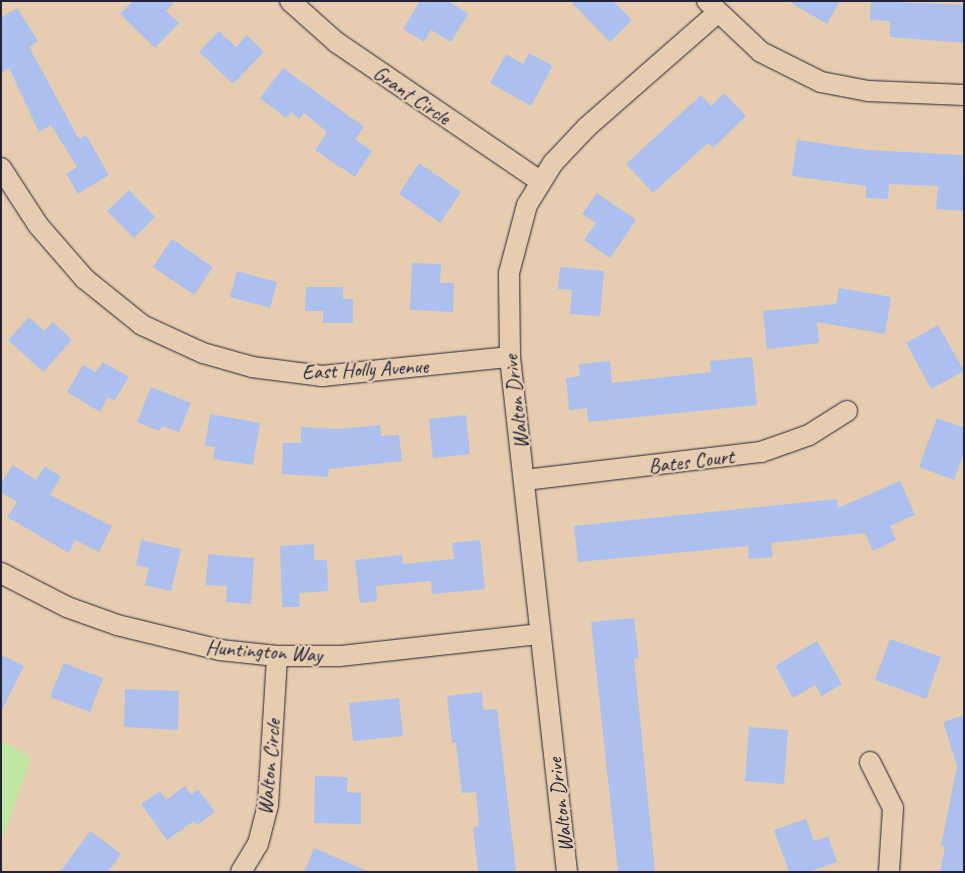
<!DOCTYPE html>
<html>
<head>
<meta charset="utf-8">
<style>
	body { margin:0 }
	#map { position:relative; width:965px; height:873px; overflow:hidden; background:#e7cdaf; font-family:Caveat,sans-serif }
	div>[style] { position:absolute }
	.green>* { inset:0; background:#c0e7a2 }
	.building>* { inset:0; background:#abc0ef }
	.roads { filter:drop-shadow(0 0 1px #22223b) drop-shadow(0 0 1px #22223b) }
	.street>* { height:20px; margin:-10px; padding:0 10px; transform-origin:10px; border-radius:10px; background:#e7cdaf }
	span { translate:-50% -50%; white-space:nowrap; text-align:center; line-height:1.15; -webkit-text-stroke:4.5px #e7cdaf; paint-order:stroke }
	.street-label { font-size:21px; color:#22223b }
	.frame { position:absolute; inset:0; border:2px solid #22223b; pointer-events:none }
</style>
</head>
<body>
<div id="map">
	<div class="green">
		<div style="clip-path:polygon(1px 740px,31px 758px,1px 842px)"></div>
	</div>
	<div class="building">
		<div style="clip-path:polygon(133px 1px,175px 1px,166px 11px,179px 23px,155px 48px,120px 14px)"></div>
		<div style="clip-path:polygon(420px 1px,448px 1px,468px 14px,451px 42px,431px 30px,424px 42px,403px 29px)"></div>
		<div style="clip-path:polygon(570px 1px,613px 1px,632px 20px,610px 42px)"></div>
		<div style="clip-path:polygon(788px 1px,840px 1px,827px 24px)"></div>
		<div style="clip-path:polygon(871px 1px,964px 5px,964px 43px,890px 37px,890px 21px,870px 20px)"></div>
		<div style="clip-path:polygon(17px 8px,38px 41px,29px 47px,79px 139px,86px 135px,109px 175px,78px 194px,66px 174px,77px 167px,51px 125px,39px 132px,9px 68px,1px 73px,1px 18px)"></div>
		<div style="clip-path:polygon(219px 31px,236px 47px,247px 35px,264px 52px,233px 84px,199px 52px)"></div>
		<div style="clip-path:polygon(529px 53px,553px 66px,531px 106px,490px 83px,506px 54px,523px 64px)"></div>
		<div style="clip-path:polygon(283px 68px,364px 127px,355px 139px,372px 151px,355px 177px,315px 150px,327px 132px,304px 113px,299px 119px,291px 112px,286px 118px,260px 98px)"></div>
		<div style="clip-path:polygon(724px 93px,746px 116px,713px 148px,708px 143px,653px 193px,626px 164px,701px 95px,711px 106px)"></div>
		<div style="clip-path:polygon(797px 140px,868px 150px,962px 155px,964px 211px,936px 209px,938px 186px,889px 184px,888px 199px,866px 198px,866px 186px,792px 176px)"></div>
		<div style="clip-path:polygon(419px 163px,461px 192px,440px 223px,399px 194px)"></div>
		<div style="clip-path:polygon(129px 190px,155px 217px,134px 238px,107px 211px)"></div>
		<div style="clip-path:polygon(597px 193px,636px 220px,610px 258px,584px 240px,596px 223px,582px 214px)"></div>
		<div style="clip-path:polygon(172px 239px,213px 267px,194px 295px,153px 267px)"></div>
		<div style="clip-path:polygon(412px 263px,441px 264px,440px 283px,454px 283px,453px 312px,410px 310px)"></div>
		<div style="clip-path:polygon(560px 267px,604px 271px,600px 316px,570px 314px,572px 290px,558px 289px)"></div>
		<div style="clip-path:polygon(237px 271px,277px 282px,270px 308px,230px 297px)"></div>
		<div style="clip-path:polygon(306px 287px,343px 287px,343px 299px,353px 299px,353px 323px,323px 323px,323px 311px,305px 311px)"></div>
		<div style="clip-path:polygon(839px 288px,891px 297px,885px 334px,817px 322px,819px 343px,767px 349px,763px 311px,836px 304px)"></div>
		<div style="clip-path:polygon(29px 317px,44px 331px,53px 322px,72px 340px,43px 372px,8px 340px)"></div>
		<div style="clip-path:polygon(938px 325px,964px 371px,931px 389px,906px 343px)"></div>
		<div style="clip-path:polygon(752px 357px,757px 405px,588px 422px,587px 408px,569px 410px,566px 378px,580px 376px,579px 364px,610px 361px,612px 383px,711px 372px,710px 361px)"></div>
		<div style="clip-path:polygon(103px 362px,129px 377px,114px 401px,108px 397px,100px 412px,67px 392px,83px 365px,96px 372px)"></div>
		<div style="clip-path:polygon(151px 387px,191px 403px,179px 432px,162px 426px,159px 431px,137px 422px)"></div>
		<div style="clip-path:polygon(210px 414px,260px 423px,253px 465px,213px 459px,215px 447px,205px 446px)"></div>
		<div style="clip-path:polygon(466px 415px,470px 454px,433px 458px,429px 419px)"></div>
		<div style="clip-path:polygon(937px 418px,964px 428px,964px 453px,954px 480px,919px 467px)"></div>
		<div style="clip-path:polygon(380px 425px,381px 436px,399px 435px,402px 461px,329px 469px,328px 477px,282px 474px,283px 443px,301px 443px,301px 427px,339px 429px)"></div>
		<div style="clip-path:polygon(13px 465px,36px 480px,45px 466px,61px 477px,50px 495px,112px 526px,99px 552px,75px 540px,69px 553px,7px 517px,17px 502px,1px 492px,1px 483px)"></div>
		<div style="clip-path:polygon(900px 481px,915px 515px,890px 526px,896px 540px,873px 551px,865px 533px,771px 543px,773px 557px,749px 559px,748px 546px,578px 562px,574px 526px,837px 499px,838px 508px)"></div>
		<div style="clip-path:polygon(141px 540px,181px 549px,171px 591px,145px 585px,149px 568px,136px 565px)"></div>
		<div style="clip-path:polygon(480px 540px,485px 589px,432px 594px,431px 581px,376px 586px,377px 601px,360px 603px,355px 560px,402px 555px,403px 564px,454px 559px,452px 543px)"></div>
		<div style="clip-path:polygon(314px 544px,314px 560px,327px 560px,328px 591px,299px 593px,300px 607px,282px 607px,280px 546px)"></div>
		<div style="clip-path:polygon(208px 554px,254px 558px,251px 604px,226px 602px,227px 586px,206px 585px)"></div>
		<div style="clip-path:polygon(634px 618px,639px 658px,634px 659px,655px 872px,618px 872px,591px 622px)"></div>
		<div style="clip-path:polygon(890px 639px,941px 657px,926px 699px,875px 680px)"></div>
		<div style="clip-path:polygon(817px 641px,842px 684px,822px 696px,815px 685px,793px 698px,775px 666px)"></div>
		<div style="clip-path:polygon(1px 655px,24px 666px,1px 712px)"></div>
		<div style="clip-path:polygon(64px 663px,103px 678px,90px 712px,50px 697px)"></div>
		<div style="clip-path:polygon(125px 689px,179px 691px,178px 730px,124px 727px)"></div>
		<div style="clip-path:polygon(482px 692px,483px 710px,497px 709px,516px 872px,478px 872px,473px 827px,479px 826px,476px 792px,462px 793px,456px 743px,452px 743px,447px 696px)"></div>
		<div style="clip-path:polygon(399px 698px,403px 736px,353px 741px,349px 703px)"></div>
		<div style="clip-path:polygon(964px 715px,964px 872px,940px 872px,945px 847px,941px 846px,957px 766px,943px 722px)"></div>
		<div style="clip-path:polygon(749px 727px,788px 730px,784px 784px,745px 781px)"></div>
		<div style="clip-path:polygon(315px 776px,348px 777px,347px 792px,361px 793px,361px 824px,314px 823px)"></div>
		<div style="clip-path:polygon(185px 786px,191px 795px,198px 789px,215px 812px,197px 825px,194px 821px,167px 840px,141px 804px,160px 791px,166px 800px)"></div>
		<div style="clip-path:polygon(806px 819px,814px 841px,828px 836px,837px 862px,809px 872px,789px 872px,774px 830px)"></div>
		<div style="clip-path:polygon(90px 831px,121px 854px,108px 872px,60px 872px)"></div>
		<div style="clip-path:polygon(314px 848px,370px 872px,304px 872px)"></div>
	</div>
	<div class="roads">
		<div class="street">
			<div style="left:290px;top:1px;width:62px;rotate:41.7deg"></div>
			<div style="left:336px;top:42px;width:247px;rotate:34.3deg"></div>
			<div style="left:707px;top:1px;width:74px;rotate:43.4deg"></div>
			<div style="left:761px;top:52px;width:67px;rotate:26.6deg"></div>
			<div style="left:821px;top:82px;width:48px;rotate:10.8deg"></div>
			<div style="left:868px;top:91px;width:96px;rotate:2.4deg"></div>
			<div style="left:1px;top:168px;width:68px;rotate:57deg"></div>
			<div style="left:38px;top:225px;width:72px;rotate:49deg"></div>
			<div style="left:85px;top:279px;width:73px;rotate:38.9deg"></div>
			<div style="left:142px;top:325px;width:67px;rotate:24.7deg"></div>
			<div style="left:203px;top:353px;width:51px;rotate:15.9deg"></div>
			<div style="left:252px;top:367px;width:71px;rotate:7.3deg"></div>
			<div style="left:322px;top:376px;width:189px;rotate:-5.8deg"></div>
			<div style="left:525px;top:480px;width:238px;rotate:-6.8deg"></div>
			<div style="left:761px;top:452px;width:51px;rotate:-19.5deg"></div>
			<div style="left:809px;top:435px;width:45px;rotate:-32.3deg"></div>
			<div style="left:1px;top:573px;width:74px;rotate:27.3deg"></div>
			<div style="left:67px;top:607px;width:53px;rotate:19.8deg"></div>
			<div style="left:117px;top:625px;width:106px;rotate:13.6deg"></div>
			<div style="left:220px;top:650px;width:57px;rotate:6deg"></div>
			<div style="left:277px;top:656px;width:63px"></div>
			<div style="left:340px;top:656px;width:201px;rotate:-6.3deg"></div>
			<div style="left:870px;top:762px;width:51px;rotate:63.4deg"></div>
			<div style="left:893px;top:808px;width:64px;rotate:93.6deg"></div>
			<div style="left:241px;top:872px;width:33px;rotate:-59deg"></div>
			<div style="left:258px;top:844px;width:40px;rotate:-75.6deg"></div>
			<div style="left:268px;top:805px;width:149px;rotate:-86.5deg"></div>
			<div style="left:567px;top:872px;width:518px;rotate:-96.32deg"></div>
			<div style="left:510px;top:357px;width:84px;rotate:-90.7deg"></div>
			<div style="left:509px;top:273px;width:70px;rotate:-75.2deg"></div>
			<div style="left:527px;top:205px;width:49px;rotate:-58.2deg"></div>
			<div style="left:553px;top:163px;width:50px;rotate:-46.6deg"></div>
			<div style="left:587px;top:127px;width:173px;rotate:-41.2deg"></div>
		</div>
	</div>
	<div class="street-label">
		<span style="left:412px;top:95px;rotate:34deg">Grant Circle</span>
		<span style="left:365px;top:369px;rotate:-3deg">East Holly Avenue</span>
		<span style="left:516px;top:402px;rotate:-97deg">Walton Drive</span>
		<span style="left:691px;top:461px;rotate:-7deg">Bates Court</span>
		<span style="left:264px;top:651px;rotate:4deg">Huntington Way</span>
		<span style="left:269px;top:767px;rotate:-85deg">Walton Circle</span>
		<span style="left:560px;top:805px;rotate:-97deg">Walton Drive</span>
	</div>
	<div class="frame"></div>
</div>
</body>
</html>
